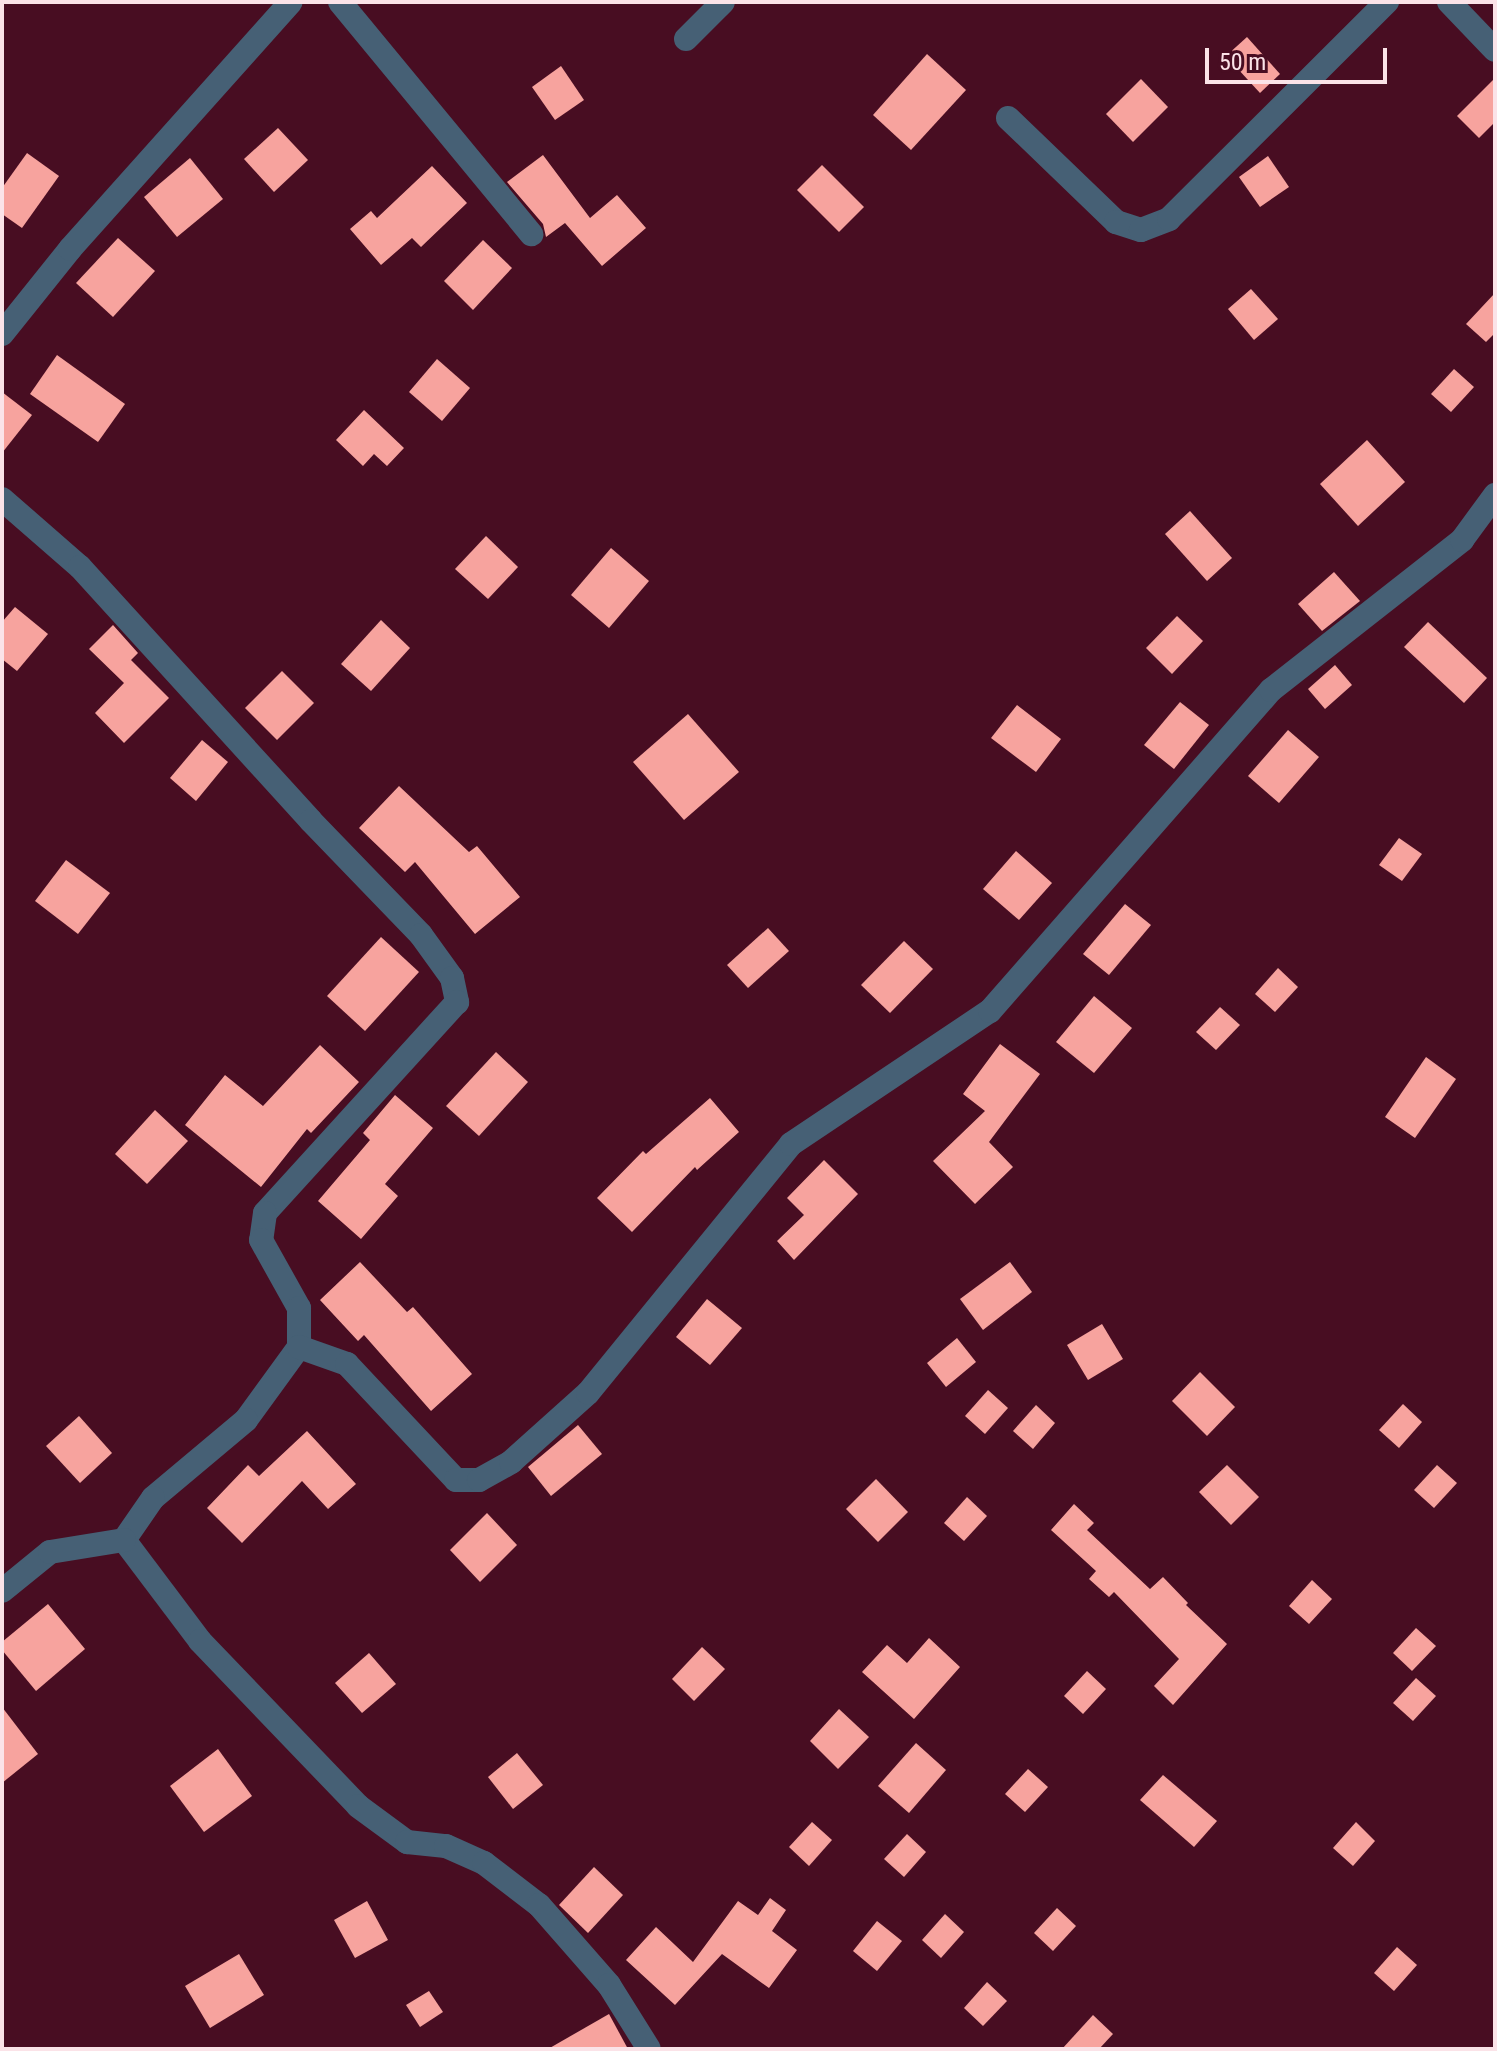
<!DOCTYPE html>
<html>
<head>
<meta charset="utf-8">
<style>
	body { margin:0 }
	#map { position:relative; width:1497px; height:2051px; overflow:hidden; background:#480d22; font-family:"Roboto Condensed",sans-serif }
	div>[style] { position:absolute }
	.building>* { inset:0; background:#f7a39e }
	.minor>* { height:24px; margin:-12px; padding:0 12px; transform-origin:12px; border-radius:12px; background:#466075 }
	span { translate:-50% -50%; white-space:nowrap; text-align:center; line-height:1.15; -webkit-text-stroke:8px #480d22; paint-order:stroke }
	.frame { position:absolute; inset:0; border:4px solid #fbe3e8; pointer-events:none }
	.scale { position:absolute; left:1205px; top:48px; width:182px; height:36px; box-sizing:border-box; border:4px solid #fbe3e8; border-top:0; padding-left:10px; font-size:24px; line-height:28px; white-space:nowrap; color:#fbe3e8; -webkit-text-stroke:6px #480d22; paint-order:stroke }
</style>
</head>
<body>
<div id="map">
	<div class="building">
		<div style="clip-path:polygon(1247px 37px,1280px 74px,1260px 93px,1226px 56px)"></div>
		<div style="clip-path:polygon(927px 54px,966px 90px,911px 150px,873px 115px)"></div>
		<div style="clip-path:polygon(561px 66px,584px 100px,555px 120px,532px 87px)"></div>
		<div style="clip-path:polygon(1495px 78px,1495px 122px,1479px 138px,1457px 116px)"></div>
		<div style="clip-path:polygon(1141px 79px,1168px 107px,1133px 142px,1106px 114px)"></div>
		<div style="clip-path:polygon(278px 128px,308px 160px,274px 192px,244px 159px)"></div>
		<div style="clip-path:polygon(27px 153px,59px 176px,22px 228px,2px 214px,2px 188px)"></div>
		<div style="clip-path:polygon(543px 155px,590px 218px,617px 195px,646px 228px,602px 266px,565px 223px,546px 237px,543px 224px,507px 182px)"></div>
		<div style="clip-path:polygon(1268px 156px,1289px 187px,1260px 207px,1239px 177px)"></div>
		<div style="clip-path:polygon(190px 158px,223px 199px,177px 237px,144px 197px)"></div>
		<div style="clip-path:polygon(822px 165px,864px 207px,839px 232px,797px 190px)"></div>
		<div style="clip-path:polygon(432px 166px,467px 203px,421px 247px,412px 238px,381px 265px,350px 229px,371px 211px,377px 218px)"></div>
		<div style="clip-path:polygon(118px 238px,155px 271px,113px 317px,76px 283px)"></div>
		<div style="clip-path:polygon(483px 240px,512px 268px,473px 310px,444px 281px)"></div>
		<div style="clip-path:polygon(1251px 289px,1278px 319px,1254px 340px,1228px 309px)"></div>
		<div style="clip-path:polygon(1495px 293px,1495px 333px,1486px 342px,1466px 324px)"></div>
		<div style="clip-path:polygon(57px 355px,125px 404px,98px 442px,30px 394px)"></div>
		<div style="clip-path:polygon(437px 359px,470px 388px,442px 421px,409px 392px)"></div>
		<div style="clip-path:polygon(1454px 369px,1474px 387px,1451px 412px,1431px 394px)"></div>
		<div style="clip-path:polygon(2px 392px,32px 415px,2px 453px)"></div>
		<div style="clip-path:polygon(364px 410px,404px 448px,387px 466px,374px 454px,363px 466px,336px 440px)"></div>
		<div style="clip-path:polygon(1367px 440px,1405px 482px,1358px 526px,1320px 484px)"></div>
		<div style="clip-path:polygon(1190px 511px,1232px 558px,1207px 581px,1165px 534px)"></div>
		<div style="clip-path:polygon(486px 536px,518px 567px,488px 599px,455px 569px)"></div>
		<div style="clip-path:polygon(611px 548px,649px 581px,609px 628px,571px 595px)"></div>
		<div style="clip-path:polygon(1334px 572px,1360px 601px,1322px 631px,1298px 604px)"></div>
		<div style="clip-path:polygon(15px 607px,48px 634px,17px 671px,2px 659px,2px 622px)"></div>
		<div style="clip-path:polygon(1177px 616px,1203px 641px,1172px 674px,1146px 648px)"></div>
		<div style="clip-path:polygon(381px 620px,410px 648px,371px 691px,341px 664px)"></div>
		<div style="clip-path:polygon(1428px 622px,1487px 678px,1464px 703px,1404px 647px)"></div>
		<div style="clip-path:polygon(113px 625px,138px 653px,131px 660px,169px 698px,124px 743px,95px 713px,124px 683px,89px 649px)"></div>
		<div style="clip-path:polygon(1335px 665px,1352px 685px,1325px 709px,1308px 689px)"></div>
		<div style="clip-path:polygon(282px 671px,314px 703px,277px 740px,245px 708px)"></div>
		<div style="clip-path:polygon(1180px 702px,1209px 725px,1174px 769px,1144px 745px)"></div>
		<div style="clip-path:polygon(1017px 705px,1061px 739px,1036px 772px,991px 738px)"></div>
		<div style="clip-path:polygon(688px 714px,739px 772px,684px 820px,633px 762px)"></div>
		<div style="clip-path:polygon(1288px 730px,1319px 757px,1279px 803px,1248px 776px)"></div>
		<div style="clip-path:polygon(202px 740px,228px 762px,196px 801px,170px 778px)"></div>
		<div style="clip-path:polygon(399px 786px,469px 852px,477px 846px,520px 897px,475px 934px,415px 862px,405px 872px,359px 828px)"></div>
		<div style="clip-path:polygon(1399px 838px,1422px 854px,1402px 881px,1379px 865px)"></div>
		<div style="clip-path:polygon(1016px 851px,1052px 883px,1019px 920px,983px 889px)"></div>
		<div style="clip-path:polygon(66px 860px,110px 893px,78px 934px,35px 901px)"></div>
		<div style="clip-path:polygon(1125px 904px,1151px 925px,1109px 975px,1083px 954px)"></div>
		<div style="clip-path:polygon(768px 928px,789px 951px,748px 988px,727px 965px)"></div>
		<div style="clip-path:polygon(381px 937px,419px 972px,365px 1031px,327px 996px)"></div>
		<div style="clip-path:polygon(904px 941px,933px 969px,890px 1013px,861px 985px)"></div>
		<div style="clip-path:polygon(1278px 968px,1298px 987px,1275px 1012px,1255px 994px)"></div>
		<div style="clip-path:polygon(1094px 996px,1132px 1028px,1094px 1073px,1056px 1042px)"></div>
		<div style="clip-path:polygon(1220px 1007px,1240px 1025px,1216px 1050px,1196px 1032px)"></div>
		<div style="clip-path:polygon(1000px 1044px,1040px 1074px,989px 1142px,1013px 1167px,975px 1204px,933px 1161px,985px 1111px,963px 1094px)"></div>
		<div style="clip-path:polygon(320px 1045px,359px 1082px,311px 1133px,307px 1129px,261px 1187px,185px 1125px,225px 1075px,263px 1106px)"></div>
		<div style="clip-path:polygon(496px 1052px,528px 1082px,479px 1136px,446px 1106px)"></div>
		<div style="clip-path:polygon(1426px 1057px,1456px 1079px,1415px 1138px,1385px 1117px)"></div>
		<div style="clip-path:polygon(395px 1095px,433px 1128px,385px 1184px,398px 1196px,361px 1239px,318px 1201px,370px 1140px,363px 1133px)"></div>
		<div style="clip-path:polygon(710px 1098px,739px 1132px,697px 1170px,695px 1167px,632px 1232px,597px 1198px,643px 1151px,646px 1154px)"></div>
		<div style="clip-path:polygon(155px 1110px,188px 1141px,147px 1184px,115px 1154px)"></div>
		<div style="clip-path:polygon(824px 1160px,858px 1194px,794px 1260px,777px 1241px,804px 1215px,787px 1198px)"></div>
		<div style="clip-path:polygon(360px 1262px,407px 1312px,413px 1307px,472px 1374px,431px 1411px,364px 1335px,358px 1341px,320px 1300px)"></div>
		<div style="clip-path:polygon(1010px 1262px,1032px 1292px,983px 1330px,960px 1299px)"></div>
		<div style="clip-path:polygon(707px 1299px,742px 1328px,710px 1365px,676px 1337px)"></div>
		<div style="clip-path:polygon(1102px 1324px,1123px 1359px,1088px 1380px,1067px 1345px)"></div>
		<div style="clip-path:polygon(957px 1338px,976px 1362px,946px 1387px,927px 1363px)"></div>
		<div style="clip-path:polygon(1200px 1372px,1235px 1407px,1207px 1436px,1172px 1401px)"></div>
		<div style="clip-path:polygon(988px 1390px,1008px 1408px,985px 1434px,965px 1416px)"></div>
		<div style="clip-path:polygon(1403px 1404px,1422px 1422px,1399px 1448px,1379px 1430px)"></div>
		<div style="clip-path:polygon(1036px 1405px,1055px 1423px,1033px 1449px,1013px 1431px)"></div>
		<div style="clip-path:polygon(79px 1416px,112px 1453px,80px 1483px,46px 1446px)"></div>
		<div style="clip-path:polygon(578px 1425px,602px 1454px,551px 1496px,528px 1467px)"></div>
		<div style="clip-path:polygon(307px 1431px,356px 1484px,328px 1509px,302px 1481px,242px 1543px,207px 1508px,248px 1465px,259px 1476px)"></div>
		<div style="clip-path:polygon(1227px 1465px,1259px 1497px,1231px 1525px,1199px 1492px)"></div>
		<div style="clip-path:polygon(1437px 1465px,1457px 1483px,1434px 1508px,1414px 1490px)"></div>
		<div style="clip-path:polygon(876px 1479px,908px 1512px,878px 1542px,846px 1509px)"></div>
		<div style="clip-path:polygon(967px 1497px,987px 1516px,964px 1541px,944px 1523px)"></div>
		<div style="clip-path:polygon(1074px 1504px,1094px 1523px,1087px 1530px,1150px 1589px,1163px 1577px,1188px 1603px,1186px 1605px,1227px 1644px,1173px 1705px,1154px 1686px,1179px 1659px,1114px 1592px,1109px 1597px,1089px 1579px,1096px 1571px,1051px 1530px)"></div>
		<div style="clip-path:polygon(487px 1513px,517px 1545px,480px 1582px,450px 1550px)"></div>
		<div style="clip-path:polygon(1312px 1580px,1332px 1599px,1309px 1624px,1289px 1606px)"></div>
		<div style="clip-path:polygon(48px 1604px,85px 1649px,36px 1691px,2px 1650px,2px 1642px)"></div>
		<div style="clip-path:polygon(1416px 1628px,1436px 1646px,1412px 1671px,1393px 1653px)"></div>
		<div style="clip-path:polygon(929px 1638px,960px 1667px,914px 1719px,862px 1672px,887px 1645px,907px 1663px)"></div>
		<div style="clip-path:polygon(702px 1647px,725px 1669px,694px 1701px,672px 1679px)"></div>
		<div style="clip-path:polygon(369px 1653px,396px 1684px,362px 1713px,335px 1683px)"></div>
		<div style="clip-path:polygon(1087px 1671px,1106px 1689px,1083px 1714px,1064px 1696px)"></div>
		<div style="clip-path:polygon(1416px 1678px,1436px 1696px,1413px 1721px,1393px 1703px)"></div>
		<div style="clip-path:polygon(2px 1707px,38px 1754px,2px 1783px)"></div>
		<div style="clip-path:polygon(839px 1709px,869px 1737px,838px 1769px,810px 1741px)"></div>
		<div style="clip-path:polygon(916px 1743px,946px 1770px,909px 1813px,878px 1786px)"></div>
		<div style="clip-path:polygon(218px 1749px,252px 1796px,204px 1832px,170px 1786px)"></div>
		<div style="clip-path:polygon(517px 1753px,543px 1785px,513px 1809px,488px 1777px)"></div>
		<div style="clip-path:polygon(1028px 1769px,1048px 1787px,1025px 1812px,1005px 1794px)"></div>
		<div style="clip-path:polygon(1163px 1775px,1217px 1821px,1194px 1847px,1140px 1800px)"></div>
		<div style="clip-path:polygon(812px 1822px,832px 1840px,809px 1866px,789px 1847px)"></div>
		<div style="clip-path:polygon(1356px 1822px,1375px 1841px,1353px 1866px,1333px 1848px)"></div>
		<div style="clip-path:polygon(907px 1834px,926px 1852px,904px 1877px,884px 1859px)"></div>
		<div style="clip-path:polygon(594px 1867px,623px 1895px,588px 1933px,559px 1905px)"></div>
		<div style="clip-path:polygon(770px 1898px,786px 1910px,772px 1931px,797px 1950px,769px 1988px,722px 1954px,675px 2005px,626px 1960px,656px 1927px,693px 1962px,738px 1901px,758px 1915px)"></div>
		<div style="clip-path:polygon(367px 1901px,388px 1940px,355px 1958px,334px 1920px)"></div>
		<div style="clip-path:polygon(1057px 1908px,1076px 1926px,1053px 1951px,1034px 1933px)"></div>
		<div style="clip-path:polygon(945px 1914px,964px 1932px,941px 1958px,922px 1940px)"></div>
		<div style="clip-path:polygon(877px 1921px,902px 1941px,877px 1971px,853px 1951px)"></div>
		<div style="clip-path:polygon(1397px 1947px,1417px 1965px,1394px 1991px,1374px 1973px)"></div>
		<div style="clip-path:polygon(239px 1954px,264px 1995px,210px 2028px,185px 1986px)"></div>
		<div style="clip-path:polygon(987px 1982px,1007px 2001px,983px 2026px,964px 2008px)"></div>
		<div style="clip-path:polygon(429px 1991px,443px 2012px,420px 2027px,406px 2005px)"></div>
		<div style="clip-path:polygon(609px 2014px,628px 2049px,548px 2049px)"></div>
		<div style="clip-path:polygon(1093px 2015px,1113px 2034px,1099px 2049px,1062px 2049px)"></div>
	</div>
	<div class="minor">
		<div style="left:340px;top:2px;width:301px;rotate:50.5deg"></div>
		<div style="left:1449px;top:2px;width:66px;rotate:46.2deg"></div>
		<div style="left:686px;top:39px;width:52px;rotate:-45deg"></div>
		<div style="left:1008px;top:118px;width:150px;rotate:43.9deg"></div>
		<div style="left:1116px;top:222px;width:26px;rotate:18deg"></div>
		<div style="left:1141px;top:230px;width:30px;rotate:-21deg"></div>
		<div style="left:1169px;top:219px;width:308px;rotate:-44.9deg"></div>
		<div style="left:2px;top:334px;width:109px;rotate:-51.3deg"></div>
		<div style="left:70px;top:249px;width:331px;rotate:-48.2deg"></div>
		<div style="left:2px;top:499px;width:103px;rotate:41.1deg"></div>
		<div style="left:80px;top:567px;width:343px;rotate:47.7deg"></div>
		<div style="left:311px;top:821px;width:158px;rotate:46deg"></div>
		<div style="left:421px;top:935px;width:53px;rotate:54.2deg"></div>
		<div style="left:452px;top:978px;width:25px;rotate:78deg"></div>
		<div style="left:457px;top:1002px;width:285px;rotate:132.3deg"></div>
		<div style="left:265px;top:1213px;width:27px;rotate:98deg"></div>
		<div style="left:261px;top:1240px;width:78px;rotate:60.8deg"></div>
		<div style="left:299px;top:1308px;width:39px;rotate:90deg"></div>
		<div style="left:299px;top:1347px;width:90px;rotate:126deg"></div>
		<div style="left:246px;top:1420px;width:121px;rotate:140deg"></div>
		<div style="left:153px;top:1498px;width:51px;rotate:124.6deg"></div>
		<div style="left:124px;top:1540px;width:126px;rotate:53deg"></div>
		<div style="left:200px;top:1641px;width:228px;rotate:46.2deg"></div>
		<div style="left:358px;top:1806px;width:61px;rotate:36.3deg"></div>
		<div style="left:407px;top:1842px;width:39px;rotate:6deg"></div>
		<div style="left:446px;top:1846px;width:42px;rotate:24.1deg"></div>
		<div style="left:484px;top:1863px;width:69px;rotate:37.4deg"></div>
		<div style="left:539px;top:1905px;width:106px;rotate:48.8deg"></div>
		<div style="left:609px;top:1985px;width:75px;rotate:58deg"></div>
		<div style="left:299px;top:1347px;width:51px;rotate:19.5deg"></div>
		<div style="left:347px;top:1364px;width:159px;rotate:46.8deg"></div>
		<div style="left:456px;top:1480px;width:23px"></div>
		<div style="left:479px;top:1480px;width:37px;rotate:-29deg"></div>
		<div style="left:511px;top:1462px;width:103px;rotate:-41.9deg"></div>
		<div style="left:588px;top:1393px;width:321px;rotate:-50.8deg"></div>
		<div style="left:791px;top:1144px;width:239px;rotate:-33.8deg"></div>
		<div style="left:990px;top:1011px;width:427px;rotate:-48.8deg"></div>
		<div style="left:1271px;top:690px;width:243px;rotate:-38.1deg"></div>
		<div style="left:1462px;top:540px;width:56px;rotate:-53.7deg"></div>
		<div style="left:2px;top:1591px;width:62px;rotate:-39.1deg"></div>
		<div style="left:50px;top:1552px;width:75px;rotate:-9.2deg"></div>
	</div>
	<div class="frame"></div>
	<div class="scale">50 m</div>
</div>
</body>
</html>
